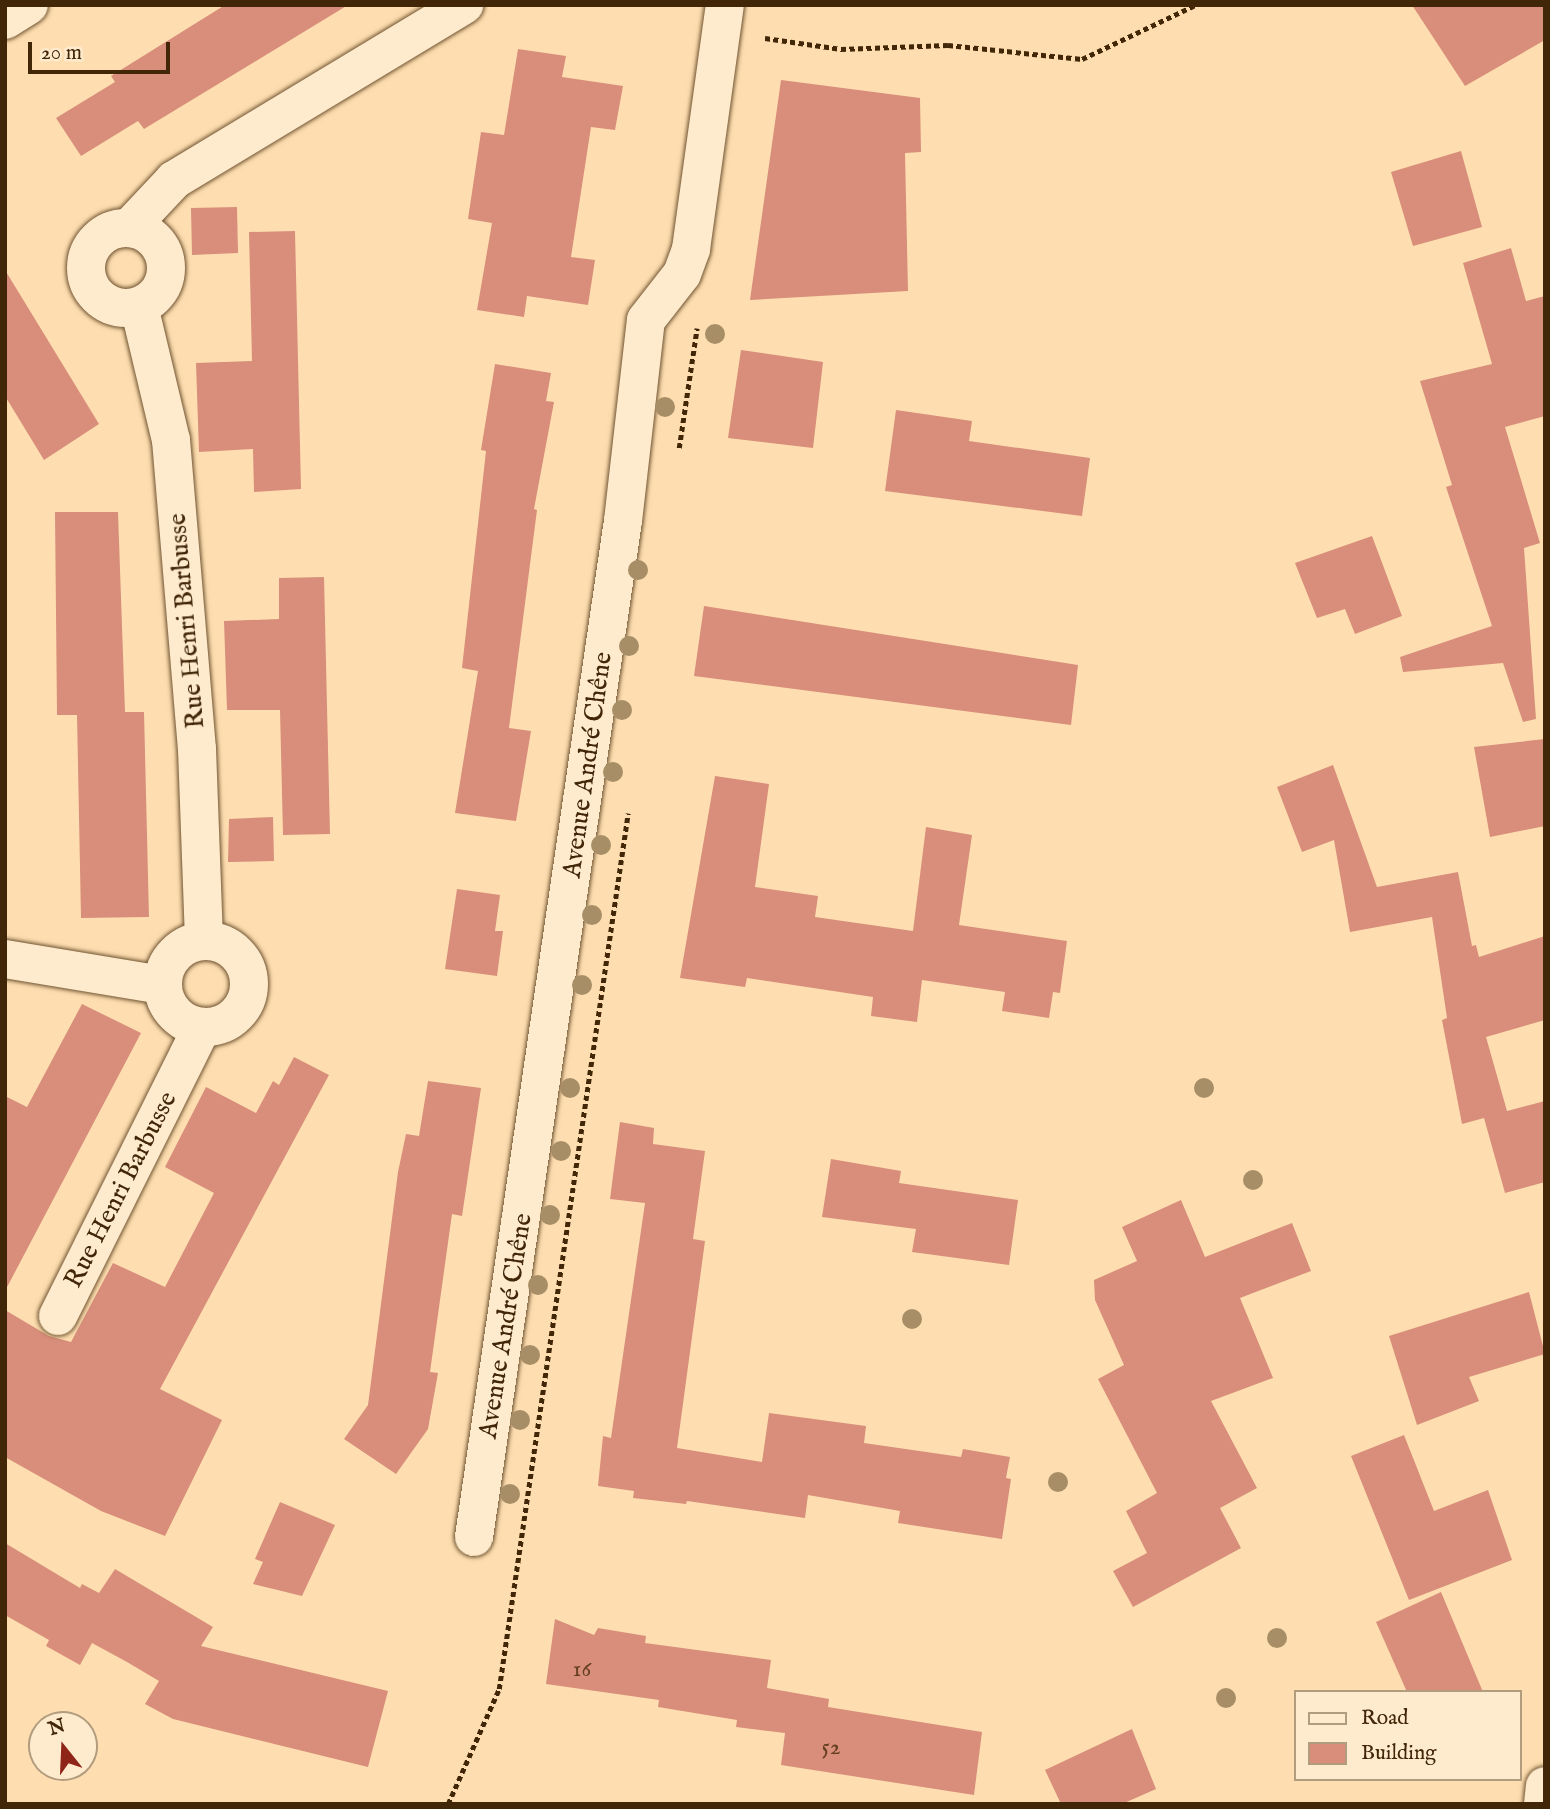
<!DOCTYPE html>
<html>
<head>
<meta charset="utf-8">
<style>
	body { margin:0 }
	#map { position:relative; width:1550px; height:1809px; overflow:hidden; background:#fedeb0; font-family:"IM FELL English",serif }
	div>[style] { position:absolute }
	.building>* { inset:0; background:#d88e7a }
	.path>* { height:4.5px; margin-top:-2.25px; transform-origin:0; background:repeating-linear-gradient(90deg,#412608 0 5px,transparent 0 8.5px) }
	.roads { filter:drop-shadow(0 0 2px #705432) drop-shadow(0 0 2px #705432) }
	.minor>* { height:38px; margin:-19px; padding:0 19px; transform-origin:19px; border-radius:19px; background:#feeacc }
	.minor>.ring { margin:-19px; padding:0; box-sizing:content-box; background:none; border:38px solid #feeacc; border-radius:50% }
	.tertiary>* { height:38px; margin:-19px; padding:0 19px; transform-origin:19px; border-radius:19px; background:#feeacc }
	.trees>* { width:20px; height:20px; margin:-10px; border-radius:50%; background:#a78e66 }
	span { translate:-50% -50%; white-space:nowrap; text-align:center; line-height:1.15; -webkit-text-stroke:5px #feeacc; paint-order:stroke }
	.number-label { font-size:23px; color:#674024 }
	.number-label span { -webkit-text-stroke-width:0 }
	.street-label { font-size:26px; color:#412608 }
	.frame { position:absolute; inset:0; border:7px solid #412608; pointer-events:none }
	.legend { position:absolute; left:1294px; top:1690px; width:228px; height:91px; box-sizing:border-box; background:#feeacc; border:2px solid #b29c7e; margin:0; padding:9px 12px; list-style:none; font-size:21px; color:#412608 }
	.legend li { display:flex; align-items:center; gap:14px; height:35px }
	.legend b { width:35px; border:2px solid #b29c7e }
	.north { position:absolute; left:28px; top:1711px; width:70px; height:70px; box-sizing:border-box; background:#feeacc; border:2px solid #b29c7e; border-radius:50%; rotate:342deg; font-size:19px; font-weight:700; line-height:28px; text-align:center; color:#412608 }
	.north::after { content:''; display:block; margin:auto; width:24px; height:32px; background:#8f2418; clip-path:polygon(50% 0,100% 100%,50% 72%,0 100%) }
	.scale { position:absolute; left:28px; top:42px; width:142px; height:32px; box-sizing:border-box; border:4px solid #412608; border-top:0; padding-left:9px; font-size:21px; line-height:24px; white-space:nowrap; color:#412608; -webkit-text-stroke:5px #feeacc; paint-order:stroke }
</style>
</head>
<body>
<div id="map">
	<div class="building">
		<div style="clip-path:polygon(225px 5px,348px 5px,144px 129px,138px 121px,81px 156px,56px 118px,115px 82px,111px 76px)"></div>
		<div style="clip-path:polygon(1412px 5px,1545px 5px,1545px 40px,1465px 86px)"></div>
		<div style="clip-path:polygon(518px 49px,566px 56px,562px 77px,623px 86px,615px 130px,591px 127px,571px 257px,595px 260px,588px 305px,527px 296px,524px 317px,477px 310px,492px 223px,468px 219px,481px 132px,504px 135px)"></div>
		<div style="clip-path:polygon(781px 80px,920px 98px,921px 152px,905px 153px,908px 291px,750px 300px)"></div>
		<div style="clip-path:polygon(1461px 151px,1482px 227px,1413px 246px,1391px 172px)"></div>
		<div style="clip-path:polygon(237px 207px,238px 253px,192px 255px,191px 208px)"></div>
		<div style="clip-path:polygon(295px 231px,301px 489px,254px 492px,253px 449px,199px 452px,196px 363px,252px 361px,249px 232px)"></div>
		<div style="clip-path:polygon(1511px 248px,1526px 301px,1545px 296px,1545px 416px,1505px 427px,1540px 543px,1524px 548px,1536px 719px,1523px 722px,1503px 663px,1403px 672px,1400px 657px,1492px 626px,1446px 487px,1452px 485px,1420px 381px,1492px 364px,1463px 263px)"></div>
		<div style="clip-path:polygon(5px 270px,99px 424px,44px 460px,5px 396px)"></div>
		<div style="clip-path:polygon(741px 350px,823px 362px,813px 448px,728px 438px)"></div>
		<div style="clip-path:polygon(495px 364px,551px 373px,546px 401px,554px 402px,534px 509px,537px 510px,509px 728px,531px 731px,516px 821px,455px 813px,478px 671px,462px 668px,486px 451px,481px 450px)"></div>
		<div style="clip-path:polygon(896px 410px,972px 421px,969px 441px,1090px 458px,1082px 516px,885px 491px)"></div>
		<div style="clip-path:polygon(55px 512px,118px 512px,125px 712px,144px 712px,149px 917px,81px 918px,77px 715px,57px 715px)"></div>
		<div style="clip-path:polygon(1372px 536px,1402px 616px,1355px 634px,1345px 609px,1317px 618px,1295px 563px)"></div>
		<div style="clip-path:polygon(324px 577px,330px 834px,283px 835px,280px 710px,227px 710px,224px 621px,279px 619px,279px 578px)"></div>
		<div style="clip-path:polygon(704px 606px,1078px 665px,1071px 725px,694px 676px)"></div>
		<div style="clip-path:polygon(1545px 739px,1545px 826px,1490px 837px,1474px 747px)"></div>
		<div style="clip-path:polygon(1333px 765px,1377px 887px,1458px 872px,1472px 946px,1476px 945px,1479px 957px,1545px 936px,1545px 1020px,1486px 1037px,1507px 1111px,1545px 1101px,1545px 1182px,1505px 1193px,1484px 1118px,1462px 1124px,1442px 1020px,1447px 1018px,1432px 917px,1350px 932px,1334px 840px,1302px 852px,1277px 787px)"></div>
		<div style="clip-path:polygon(715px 776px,769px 784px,755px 887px,818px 896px,815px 917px,913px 931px,926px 827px,972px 835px,959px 925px,1067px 941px,1060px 993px,1053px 992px,1049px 1018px,1002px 1011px,1005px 992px,922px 980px,917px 1022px,871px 1016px,873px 997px,747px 978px,745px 987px,680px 978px)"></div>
		<div style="clip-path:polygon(273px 817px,274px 861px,228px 862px,229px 819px)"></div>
		<div style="clip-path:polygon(457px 889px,500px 895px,495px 931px,503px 931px,497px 976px,445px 969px)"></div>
		<div style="clip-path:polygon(82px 1004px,141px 1033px,5px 1291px,5px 1096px,27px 1107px)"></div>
		<div style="clip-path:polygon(294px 1057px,329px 1075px,160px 1389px,222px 1420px,165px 1536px,101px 1511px,5px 1457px,5px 1310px,49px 1336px,71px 1342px,113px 1263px,165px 1287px,214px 1193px,165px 1167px,206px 1087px,256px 1113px,273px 1081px,279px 1085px)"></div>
		<div style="clip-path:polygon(428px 1081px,481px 1088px,462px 1216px,452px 1214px,430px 1372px,438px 1373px,428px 1429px,396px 1474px,344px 1439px,368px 1405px,398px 1172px,406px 1134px,419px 1136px)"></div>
		<div style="clip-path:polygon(620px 1122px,654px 1128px,653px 1144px,705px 1151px,693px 1239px,705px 1241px,677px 1448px,762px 1462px,769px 1413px,866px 1426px,864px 1443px,961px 1457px,963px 1449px,1010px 1457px,1006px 1478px,1011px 1479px,1002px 1539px,898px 1523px,900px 1511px,808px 1495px,805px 1518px,687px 1501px,686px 1504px,633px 1498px,634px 1491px,598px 1486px,603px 1436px,611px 1438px,645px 1203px,610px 1199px)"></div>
		<div style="clip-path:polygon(831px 1159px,901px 1171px,899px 1183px,1018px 1200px,1009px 1265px,912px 1252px,916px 1229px,822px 1217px)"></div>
		<div style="clip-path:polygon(1181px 1200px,1205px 1257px,1292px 1223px,1311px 1271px,1240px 1298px,1273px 1378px,1211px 1401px,1257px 1488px,1220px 1508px,1241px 1548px,1133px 1607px,1113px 1571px,1147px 1553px,1126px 1511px,1157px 1493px,1098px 1379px,1124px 1365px,1095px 1300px,1094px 1280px,1137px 1261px,1122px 1227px)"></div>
		<div style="clip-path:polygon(1529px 1292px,1545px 1354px,1469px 1377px,1479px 1401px,1417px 1425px,1389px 1336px)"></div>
		<div style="clip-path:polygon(1404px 1435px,1434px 1511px,1488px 1490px,1512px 1560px,1409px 1600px,1351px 1456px)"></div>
		<div style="clip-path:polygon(280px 1502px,335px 1525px,302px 1596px,253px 1584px,263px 1562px,255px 1559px)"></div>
		<div style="clip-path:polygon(5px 1543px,80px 1588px,82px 1584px,99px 1593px,115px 1569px,213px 1627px,201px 1646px,388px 1691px,368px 1767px,173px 1719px,145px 1704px,159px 1681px,127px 1662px,92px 1643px,80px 1665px,46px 1646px,49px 1640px,5px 1615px)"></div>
		<div style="clip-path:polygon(1441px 1592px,1483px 1692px,1407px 1692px,1376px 1622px)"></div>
		<div style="clip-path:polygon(555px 1619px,594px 1635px,598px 1628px,646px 1636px,645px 1643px,771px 1660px,767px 1688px,829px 1699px,828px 1707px,982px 1732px,974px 1795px,781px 1765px,785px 1733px,736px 1727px,737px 1720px,658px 1707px,659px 1700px,546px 1684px)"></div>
		<div style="clip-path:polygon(1132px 1729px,1156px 1789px,1122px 1804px,1061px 1804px,1045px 1770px)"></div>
	</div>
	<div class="path">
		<div style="left:765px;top:38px;width:77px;rotate:8.2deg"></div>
		<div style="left:841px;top:49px;width:107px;rotate:-2.1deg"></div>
		<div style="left:948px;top:45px;width:135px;rotate:6deg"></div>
		<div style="left:1082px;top:59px;width:125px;rotate:-25.5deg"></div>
		<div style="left:679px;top:448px;width:121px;rotate:-81.5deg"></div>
		<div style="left:448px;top:1804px;width:126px;rotate:-66.1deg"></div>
		<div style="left:499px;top:1689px;width:885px;rotate:-81.62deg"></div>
	</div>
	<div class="roads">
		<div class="minor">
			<div style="left:5px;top:20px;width:28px;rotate:-32deg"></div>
			<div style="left:129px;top:228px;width:66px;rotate:-46.8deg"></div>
			<div style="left:174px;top:180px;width:339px;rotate:-31.1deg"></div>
			<div class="ring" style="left:86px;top:228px;width:42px;height:42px"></div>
			<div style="left:139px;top:306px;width:138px;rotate:76.6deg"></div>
			<div style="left:171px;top:440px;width:310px;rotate:85.2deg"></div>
			<div style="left:197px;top:749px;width:192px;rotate:87.9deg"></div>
			<div class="ring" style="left:163px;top:941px;width:48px;height:48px"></div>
			<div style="left:5px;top:959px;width:159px;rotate:9.4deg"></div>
			<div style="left:58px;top:1316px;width:323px;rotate:-63.5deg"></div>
			<div style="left:474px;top:1537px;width:1027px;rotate:-81.66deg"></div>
			<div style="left:623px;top:521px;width:202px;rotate:-83.5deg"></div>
			<div style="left:646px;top:320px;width:58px;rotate:-52deg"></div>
			<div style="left:682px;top:274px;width:27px;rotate:-70deg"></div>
			<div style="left:691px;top:249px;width:246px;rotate:-82.1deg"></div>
		</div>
		<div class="tertiary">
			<div style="left:1543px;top:1804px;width:18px;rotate:-84deg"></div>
		</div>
	</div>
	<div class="trees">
		<div style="left:715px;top:334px"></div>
		<div style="left:665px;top:407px"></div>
		<div style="left:638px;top:570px"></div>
		<div style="left:629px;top:646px"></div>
		<div style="left:622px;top:710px"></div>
		<div style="left:613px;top:772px"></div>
		<div style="left:601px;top:845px"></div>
		<div style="left:592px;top:915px"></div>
		<div style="left:582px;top:985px"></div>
		<div style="left:570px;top:1088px"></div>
		<div style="left:1204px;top:1088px"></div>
		<div style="left:561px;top:1151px"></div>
		<div style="left:1253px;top:1180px"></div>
		<div style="left:550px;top:1215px"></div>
		<div style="left:538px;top:1285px"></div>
		<div style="left:912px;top:1319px"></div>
		<div style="left:530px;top:1355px"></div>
		<div style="left:520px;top:1420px"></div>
		<div style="left:1058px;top:1482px"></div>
		<div style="left:510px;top:1494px"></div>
		<div style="left:1277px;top:1638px"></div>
		<div style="left:1226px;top:1698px"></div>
	</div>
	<div class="number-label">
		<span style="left:582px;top:1670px">16</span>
		<span style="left:831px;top:1748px">52</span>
	</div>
	<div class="street-label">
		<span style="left:187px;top:621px;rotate:-95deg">Rue Henri Barbusse</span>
		<span style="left:588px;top:765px;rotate:-82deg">Avenue André Chêne</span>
		<span style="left:121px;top:1190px;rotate:-63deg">Rue Henri Barbusse</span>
		<span style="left:506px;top:1326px;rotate:-81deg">Avenue André Chêne</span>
	</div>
	<div class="frame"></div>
	<ul class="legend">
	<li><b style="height:9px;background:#feeacc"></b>Road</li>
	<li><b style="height:19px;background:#d88e7a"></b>Building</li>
	</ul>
	<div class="north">N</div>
	<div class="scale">20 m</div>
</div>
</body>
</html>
